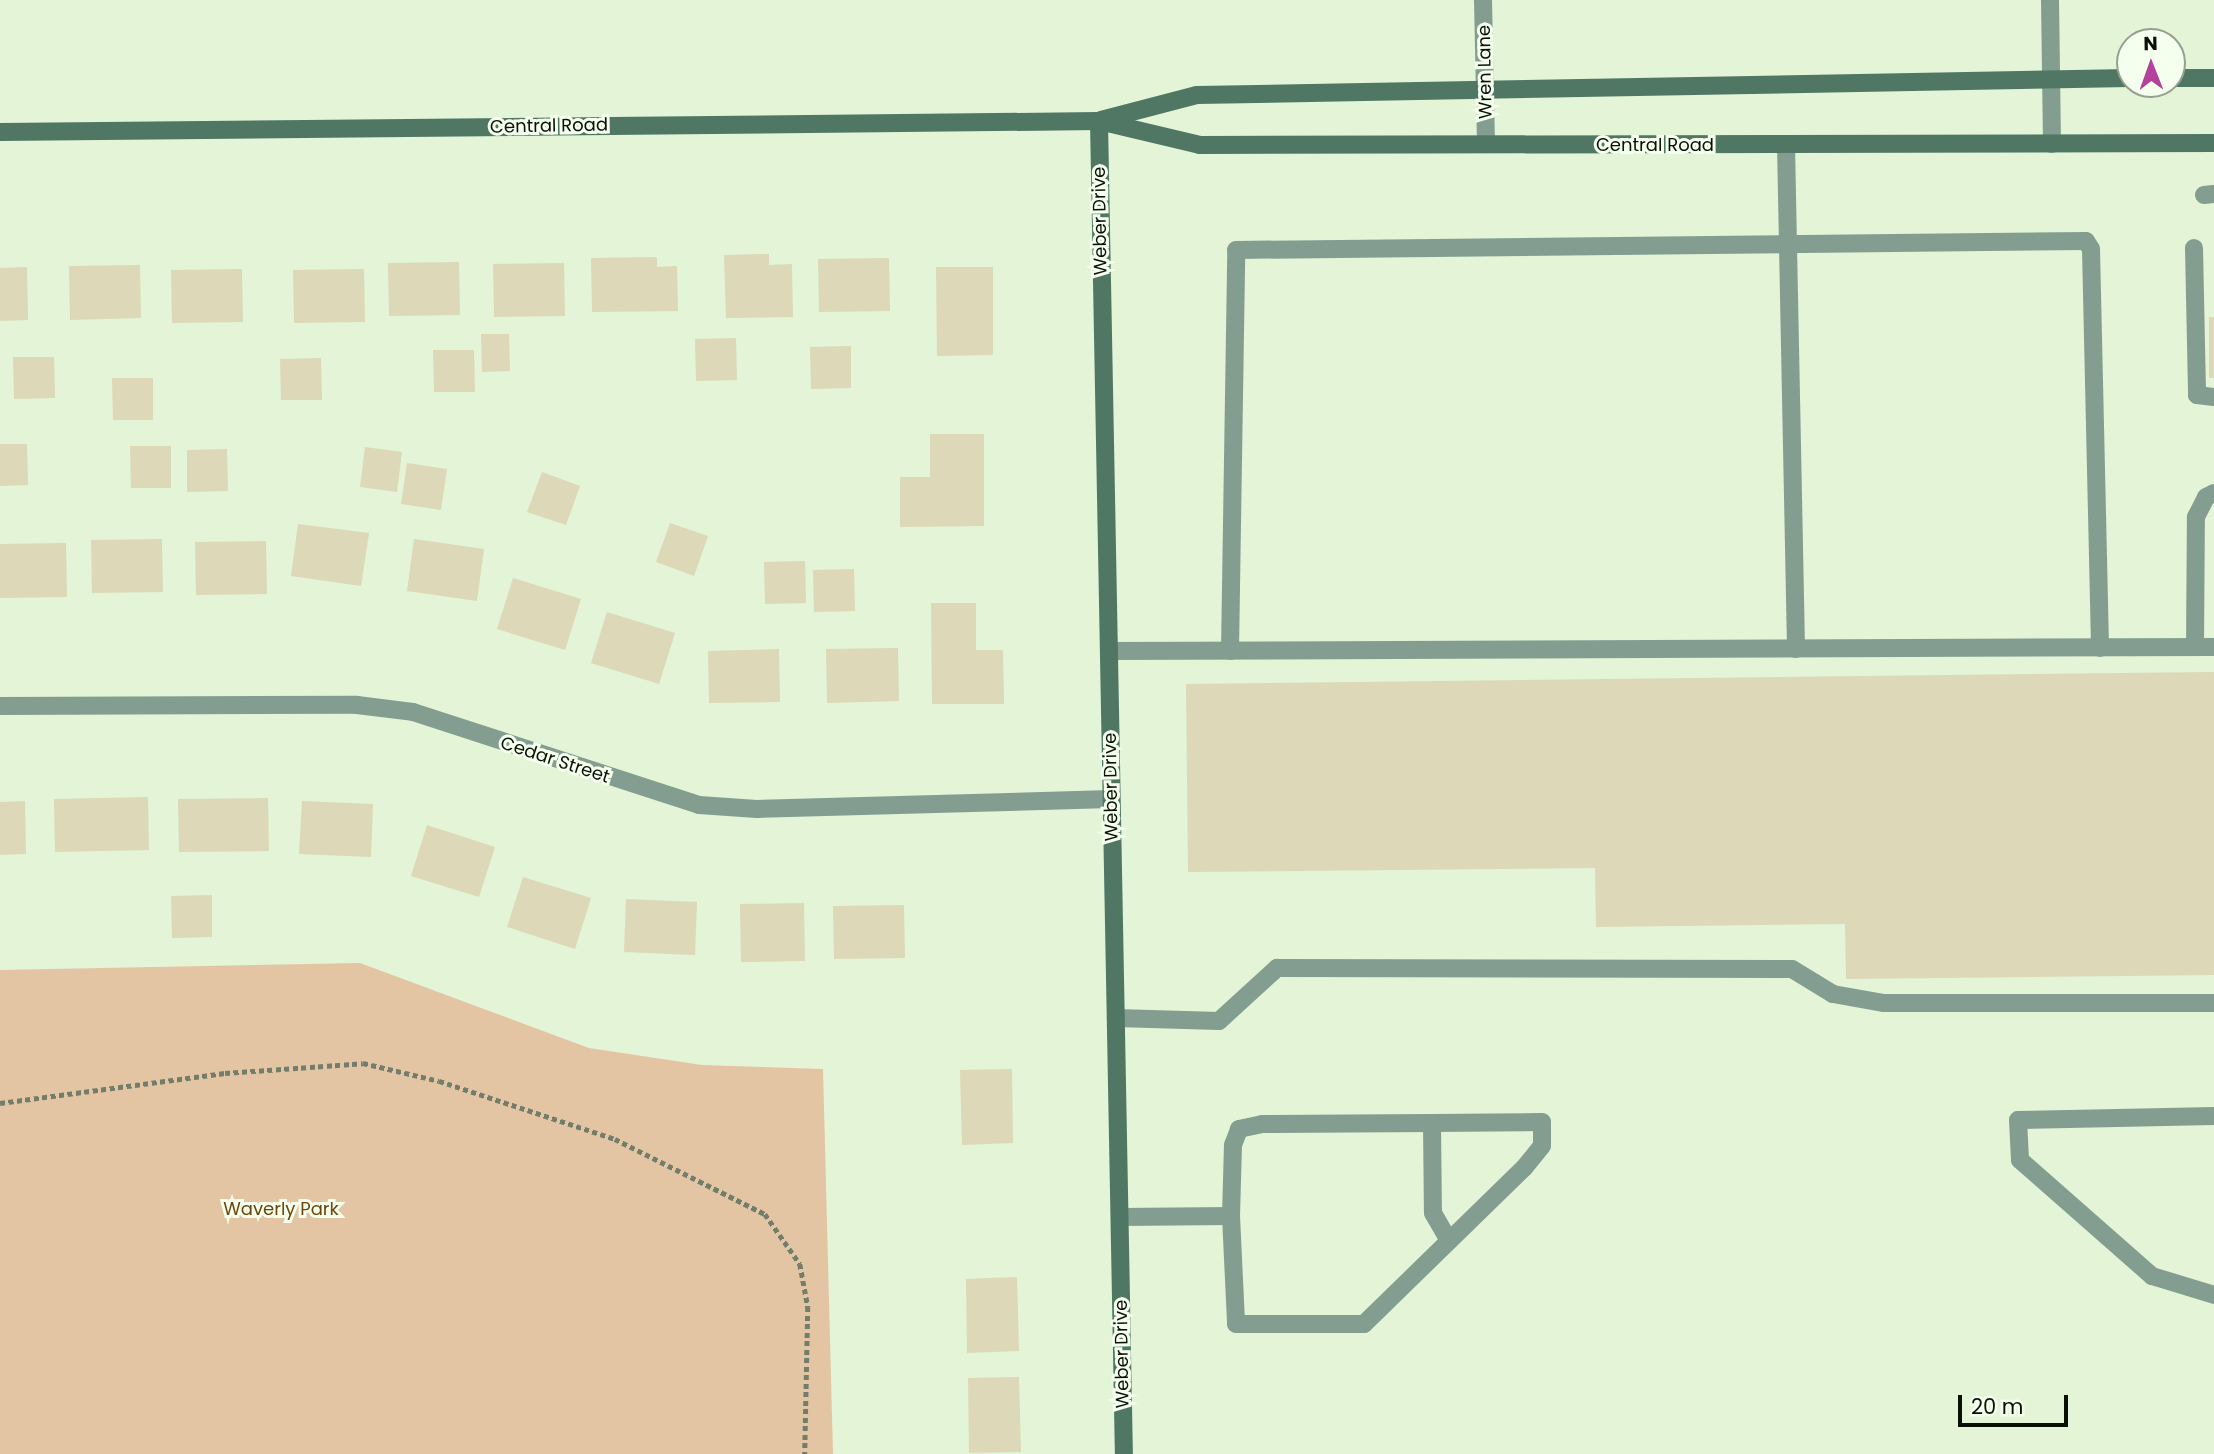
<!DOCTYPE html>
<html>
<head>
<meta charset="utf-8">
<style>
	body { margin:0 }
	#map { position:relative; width:2214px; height:1454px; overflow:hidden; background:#e3f4d7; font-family:Poppins,sans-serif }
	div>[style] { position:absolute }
	.green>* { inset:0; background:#e4c5a3 }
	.building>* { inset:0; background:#dcd8b8 }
	.path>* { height:4.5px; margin-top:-2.25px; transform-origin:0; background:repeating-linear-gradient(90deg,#727d6b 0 5px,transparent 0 8.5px) }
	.lane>* { height:18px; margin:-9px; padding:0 9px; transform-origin:9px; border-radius:9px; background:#839e90 }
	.street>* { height:18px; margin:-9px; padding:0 9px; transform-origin:9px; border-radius:9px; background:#839e90 }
	.secondary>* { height:18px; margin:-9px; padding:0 9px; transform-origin:9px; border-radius:9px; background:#4f7764 }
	span { translate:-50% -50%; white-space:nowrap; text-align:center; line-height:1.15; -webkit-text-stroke:6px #f5ffed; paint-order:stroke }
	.street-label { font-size:18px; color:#0b1007 }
	.park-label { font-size:18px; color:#6d450a }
	.north { position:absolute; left:2116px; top:28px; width:70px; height:70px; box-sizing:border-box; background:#f5ffed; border:2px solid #979f91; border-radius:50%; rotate:359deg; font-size:19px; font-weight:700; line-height:28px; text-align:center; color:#0b1007 }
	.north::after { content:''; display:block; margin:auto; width:24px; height:32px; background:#b4429c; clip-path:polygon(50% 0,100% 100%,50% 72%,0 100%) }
	.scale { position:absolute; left:1958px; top:1395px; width:110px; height:32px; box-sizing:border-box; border:4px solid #0b1007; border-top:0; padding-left:9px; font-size:21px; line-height:24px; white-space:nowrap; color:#0b1007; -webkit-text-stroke:5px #f5ffed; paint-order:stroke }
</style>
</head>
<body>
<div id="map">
	<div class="green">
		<div style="clip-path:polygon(360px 963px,589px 1048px,702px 1065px,823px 1069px,833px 1454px,0 1454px,0 970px)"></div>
	</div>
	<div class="building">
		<div style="clip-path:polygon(769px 254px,769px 265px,792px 264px,793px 317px,726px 318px,724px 255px)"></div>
		<div style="clip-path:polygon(657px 257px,657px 267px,677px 266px,678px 311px,592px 312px,591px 258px)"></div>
		<div style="clip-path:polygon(889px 258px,890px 311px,819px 312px,818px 259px)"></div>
		<div style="clip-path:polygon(459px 262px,460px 315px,389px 316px,388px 263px)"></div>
		<div style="clip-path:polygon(564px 263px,565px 316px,494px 317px,493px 264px)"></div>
		<div style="clip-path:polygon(140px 265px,141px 318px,70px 320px,69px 266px)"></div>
		<div style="clip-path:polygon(27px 267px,28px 320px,0 321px,0 268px)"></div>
		<div style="clip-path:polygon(936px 267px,993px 267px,993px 355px,937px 356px)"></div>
		<div style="clip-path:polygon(242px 269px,243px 322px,172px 323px,171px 270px)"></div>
		<div style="clip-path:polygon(364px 269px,365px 322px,294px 323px,293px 270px)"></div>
		<div style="clip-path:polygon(2209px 317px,2214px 317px,2214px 378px,2209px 378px)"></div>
		<div style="clip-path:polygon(481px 334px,509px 334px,510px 371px,482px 372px)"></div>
		<div style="clip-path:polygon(736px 338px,737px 380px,696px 381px,695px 339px)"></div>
		<div style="clip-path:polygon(851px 346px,851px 388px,811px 389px,810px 347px)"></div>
		<div style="clip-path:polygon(433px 350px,474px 350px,475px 392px,434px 392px)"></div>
		<div style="clip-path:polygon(13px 357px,54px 357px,55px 398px,14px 399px)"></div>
		<div style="clip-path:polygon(321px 358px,322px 400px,281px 400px,280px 359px)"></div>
		<div style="clip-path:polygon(112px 378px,153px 378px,153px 420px,113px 420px)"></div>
		<div style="clip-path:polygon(930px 434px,984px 434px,984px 526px,900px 527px,900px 477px,930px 477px)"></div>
		<div style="clip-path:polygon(0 444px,27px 444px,28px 485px,0 486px)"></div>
		<div style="clip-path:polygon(130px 446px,171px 446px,171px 488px,131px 488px)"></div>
		<div style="clip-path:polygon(365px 447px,402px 452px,397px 492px,360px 487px)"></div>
		<div style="clip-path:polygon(227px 449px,228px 491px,187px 492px,187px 450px)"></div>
		<div style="clip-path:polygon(407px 463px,447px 469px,441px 510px,401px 504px)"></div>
		<div style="clip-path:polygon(542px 472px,580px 486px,566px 525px,527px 512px)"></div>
		<div style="clip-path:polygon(670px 523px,708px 536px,694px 576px,656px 562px)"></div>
		<div style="clip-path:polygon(298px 524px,369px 533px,361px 586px,291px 576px)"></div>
		<div style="clip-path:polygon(162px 539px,163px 592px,92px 593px,91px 540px)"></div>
		<div style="clip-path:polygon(414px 539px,484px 549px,477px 601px,407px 591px)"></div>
		<div style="clip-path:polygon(266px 541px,267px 594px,196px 595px,195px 542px)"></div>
		<div style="clip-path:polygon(66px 543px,67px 597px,0 598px,0 544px)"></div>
		<div style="clip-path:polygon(805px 561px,806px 603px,765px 604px,764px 562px)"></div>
		<div style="clip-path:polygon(854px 569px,855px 611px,814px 612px,813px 570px)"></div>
		<div style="clip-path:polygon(513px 578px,581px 599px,565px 650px,497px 629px)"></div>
		<div style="clip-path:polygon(931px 603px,976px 603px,976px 650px,1003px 650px,1004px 704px,932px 704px)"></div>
		<div style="clip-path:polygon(607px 612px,675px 633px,659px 684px,591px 663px)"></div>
		<div style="clip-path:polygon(898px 648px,899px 701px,827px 703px,826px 649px)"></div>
		<div style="clip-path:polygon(779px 649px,780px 702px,709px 703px,708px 651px)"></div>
		<div style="clip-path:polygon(2214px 672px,2214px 975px,1846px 979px,1845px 924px,1596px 927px,1595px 868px,1188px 872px,1186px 684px)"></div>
		<div style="clip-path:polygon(148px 797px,149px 850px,55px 852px,54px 799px)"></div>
		<div style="clip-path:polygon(268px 798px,269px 851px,179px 852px,178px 799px)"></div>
		<div style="clip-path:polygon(25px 801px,26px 854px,0 855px,0 802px)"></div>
		<div style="clip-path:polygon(302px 801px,373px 804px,371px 857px,299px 854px)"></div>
		<div style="clip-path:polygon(427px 825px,495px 847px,479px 897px,411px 876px)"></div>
		<div style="clip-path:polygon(523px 877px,591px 898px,575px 949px,507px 927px)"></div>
		<div style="clip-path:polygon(212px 895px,212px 937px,172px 938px,171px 896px)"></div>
		<div style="clip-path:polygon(626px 899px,697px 902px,695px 955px,624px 952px)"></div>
		<div style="clip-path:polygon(804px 903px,805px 961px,741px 962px,740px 904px)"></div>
		<div style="clip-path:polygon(904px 905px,905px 958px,834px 959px,833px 906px)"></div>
		<div style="clip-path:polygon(1012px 1069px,1013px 1143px,962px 1145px,960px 1070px)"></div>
		<div style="clip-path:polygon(1017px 1277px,1019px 1351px,967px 1353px,966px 1279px)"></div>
		<div style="clip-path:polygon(1019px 1377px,1021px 1452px,969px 1453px,968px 1378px)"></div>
	</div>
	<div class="path">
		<div style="left:0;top:1103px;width:227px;rotate:-7.6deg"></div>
		<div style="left:225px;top:1073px;width:138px;rotate:-4.1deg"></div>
		<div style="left:363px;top:1063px;width:78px;rotate:13.3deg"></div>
		<div style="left:439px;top:1081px;width:185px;rotate:18.2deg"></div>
		<div style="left:615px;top:1139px;width:168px;rotate:26.6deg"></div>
		<div style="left:765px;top:1214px;width:61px;rotate:55deg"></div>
		<div style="left:800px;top:1264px;width:44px;rotate:79.5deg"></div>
		<div style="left:808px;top:1307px;width:147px;rotate:91.2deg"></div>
	</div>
	<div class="lane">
		<div style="left:1786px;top:145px;width:504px;rotate:88.86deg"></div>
		<div style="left:2204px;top:195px;width:10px;rotate:-6deg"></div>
		<div style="left:2194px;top:248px;width:147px;rotate:88.8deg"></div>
		<div style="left:2197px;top:395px;width:17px;rotate:7deg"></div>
		<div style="left:2195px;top:647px;width:130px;rotate:-89.6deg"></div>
		<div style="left:2196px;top:517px;width:22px;rotate:-63deg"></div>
		<div style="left:2206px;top:497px;width:9px;rotate:-27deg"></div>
		<div style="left:1109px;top:651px;width:1105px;rotate:-0.21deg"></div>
		<div style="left:1230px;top:651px;width:401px;rotate:-89.1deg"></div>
		<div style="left:1236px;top:250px;width:850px;rotate:-0.61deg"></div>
		<div style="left:2086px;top:241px;width:9px;rotate:58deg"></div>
		<div style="left:2091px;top:249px;width:399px;rotate:88.7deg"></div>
		<div style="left:1116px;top:1018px;width:103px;rotate:1.7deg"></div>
		<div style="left:1219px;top:1021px;width:79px;rotate:-42.4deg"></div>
		<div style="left:1277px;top:968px;width:515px;rotate:0.11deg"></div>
		<div style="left:1792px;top:969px;width:48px;rotate:31.4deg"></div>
		<div style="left:1833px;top:994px;width:52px;rotate:10deg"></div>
		<div style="left:1884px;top:1003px;width:330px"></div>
		<div style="left:2214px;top:1116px;width:196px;rotate:178.8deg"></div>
		<div style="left:2018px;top:1120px;width:40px;rotate:87.1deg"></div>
		<div style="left:2020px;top:1160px;width:176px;rotate:41.3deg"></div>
		<div style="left:2152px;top:1276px;width:65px;rotate:17deg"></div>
		<div style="left:1231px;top:1216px;width:71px;rotate:-88.4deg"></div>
		<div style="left:1233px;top:1145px;width:17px;rotate:-69deg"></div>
		<div style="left:1239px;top:1129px;width:24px;rotate:-12deg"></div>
		<div style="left:1262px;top:1124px;width:170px;rotate:-0.3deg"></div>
		<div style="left:1120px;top:1217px;width:111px;rotate:-0.5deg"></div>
		<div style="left:1231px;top:1216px;width:108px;rotate:87.3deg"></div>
		<div style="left:1236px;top:1324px;width:128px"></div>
		<div style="left:1364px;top:1324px;width:223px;rotate:-44.3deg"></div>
		<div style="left:1524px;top:1168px;width:28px;rotate:-51deg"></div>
		<div style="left:1542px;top:1146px;width:24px;rotate:-90deg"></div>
		<div style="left:1542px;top:1122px;width:110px;rotate:179.5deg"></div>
		<div style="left:1432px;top:1123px;width:90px;rotate:89.4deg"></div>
		<div style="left:1433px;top:1213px;width:32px;rotate:60deg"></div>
	</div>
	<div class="street">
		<div style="left:1483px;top:0;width:144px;rotate:88.8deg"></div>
		<div style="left:2050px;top:0;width:144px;rotate:89.2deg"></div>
		<div style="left:0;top:706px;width:357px;rotate:-0.2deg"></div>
		<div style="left:357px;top:705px;width:56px;rotate:7.1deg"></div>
		<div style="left:413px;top:712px;width:301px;rotate:18deg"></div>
		<div style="left:699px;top:805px;width:58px;rotate:3.9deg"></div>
		<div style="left:757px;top:809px;width:354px;rotate:-1.6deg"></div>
	</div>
	<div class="secondary">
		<div style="left:2172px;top:78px;width:42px"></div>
		<div style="left:1101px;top:120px;width:99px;rotate:-14.6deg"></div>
		<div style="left:1197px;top:95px;width:933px;rotate:-1.04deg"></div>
		<div style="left:1099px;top:121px;width:1333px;rotate:88.93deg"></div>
		<div style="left:0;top:132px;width:1099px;rotate:-0.57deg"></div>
		<div style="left:1099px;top:121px;width:104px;rotate:13.4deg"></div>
		<div style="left:1200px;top:145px;width:1014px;rotate:-0.11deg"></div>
	</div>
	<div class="street-label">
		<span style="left:1485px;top:72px;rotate:-91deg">Wren Lane</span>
		<span style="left:549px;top:126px;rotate:-1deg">Central Road</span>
		<span style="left:1655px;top:145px">Central Road</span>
		<span style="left:1100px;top:221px;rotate:-91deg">Weber Drive</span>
		<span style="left:555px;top:760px;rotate:18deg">Cedar Street</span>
		<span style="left:1111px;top:787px;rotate:-91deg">Weber Drive</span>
		<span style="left:1122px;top:1354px;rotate:-91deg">Weber Drive</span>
	</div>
	<div class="park-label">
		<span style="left:281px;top:1209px">Waverly Park</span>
	</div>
	<div class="north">N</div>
	<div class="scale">20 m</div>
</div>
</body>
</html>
